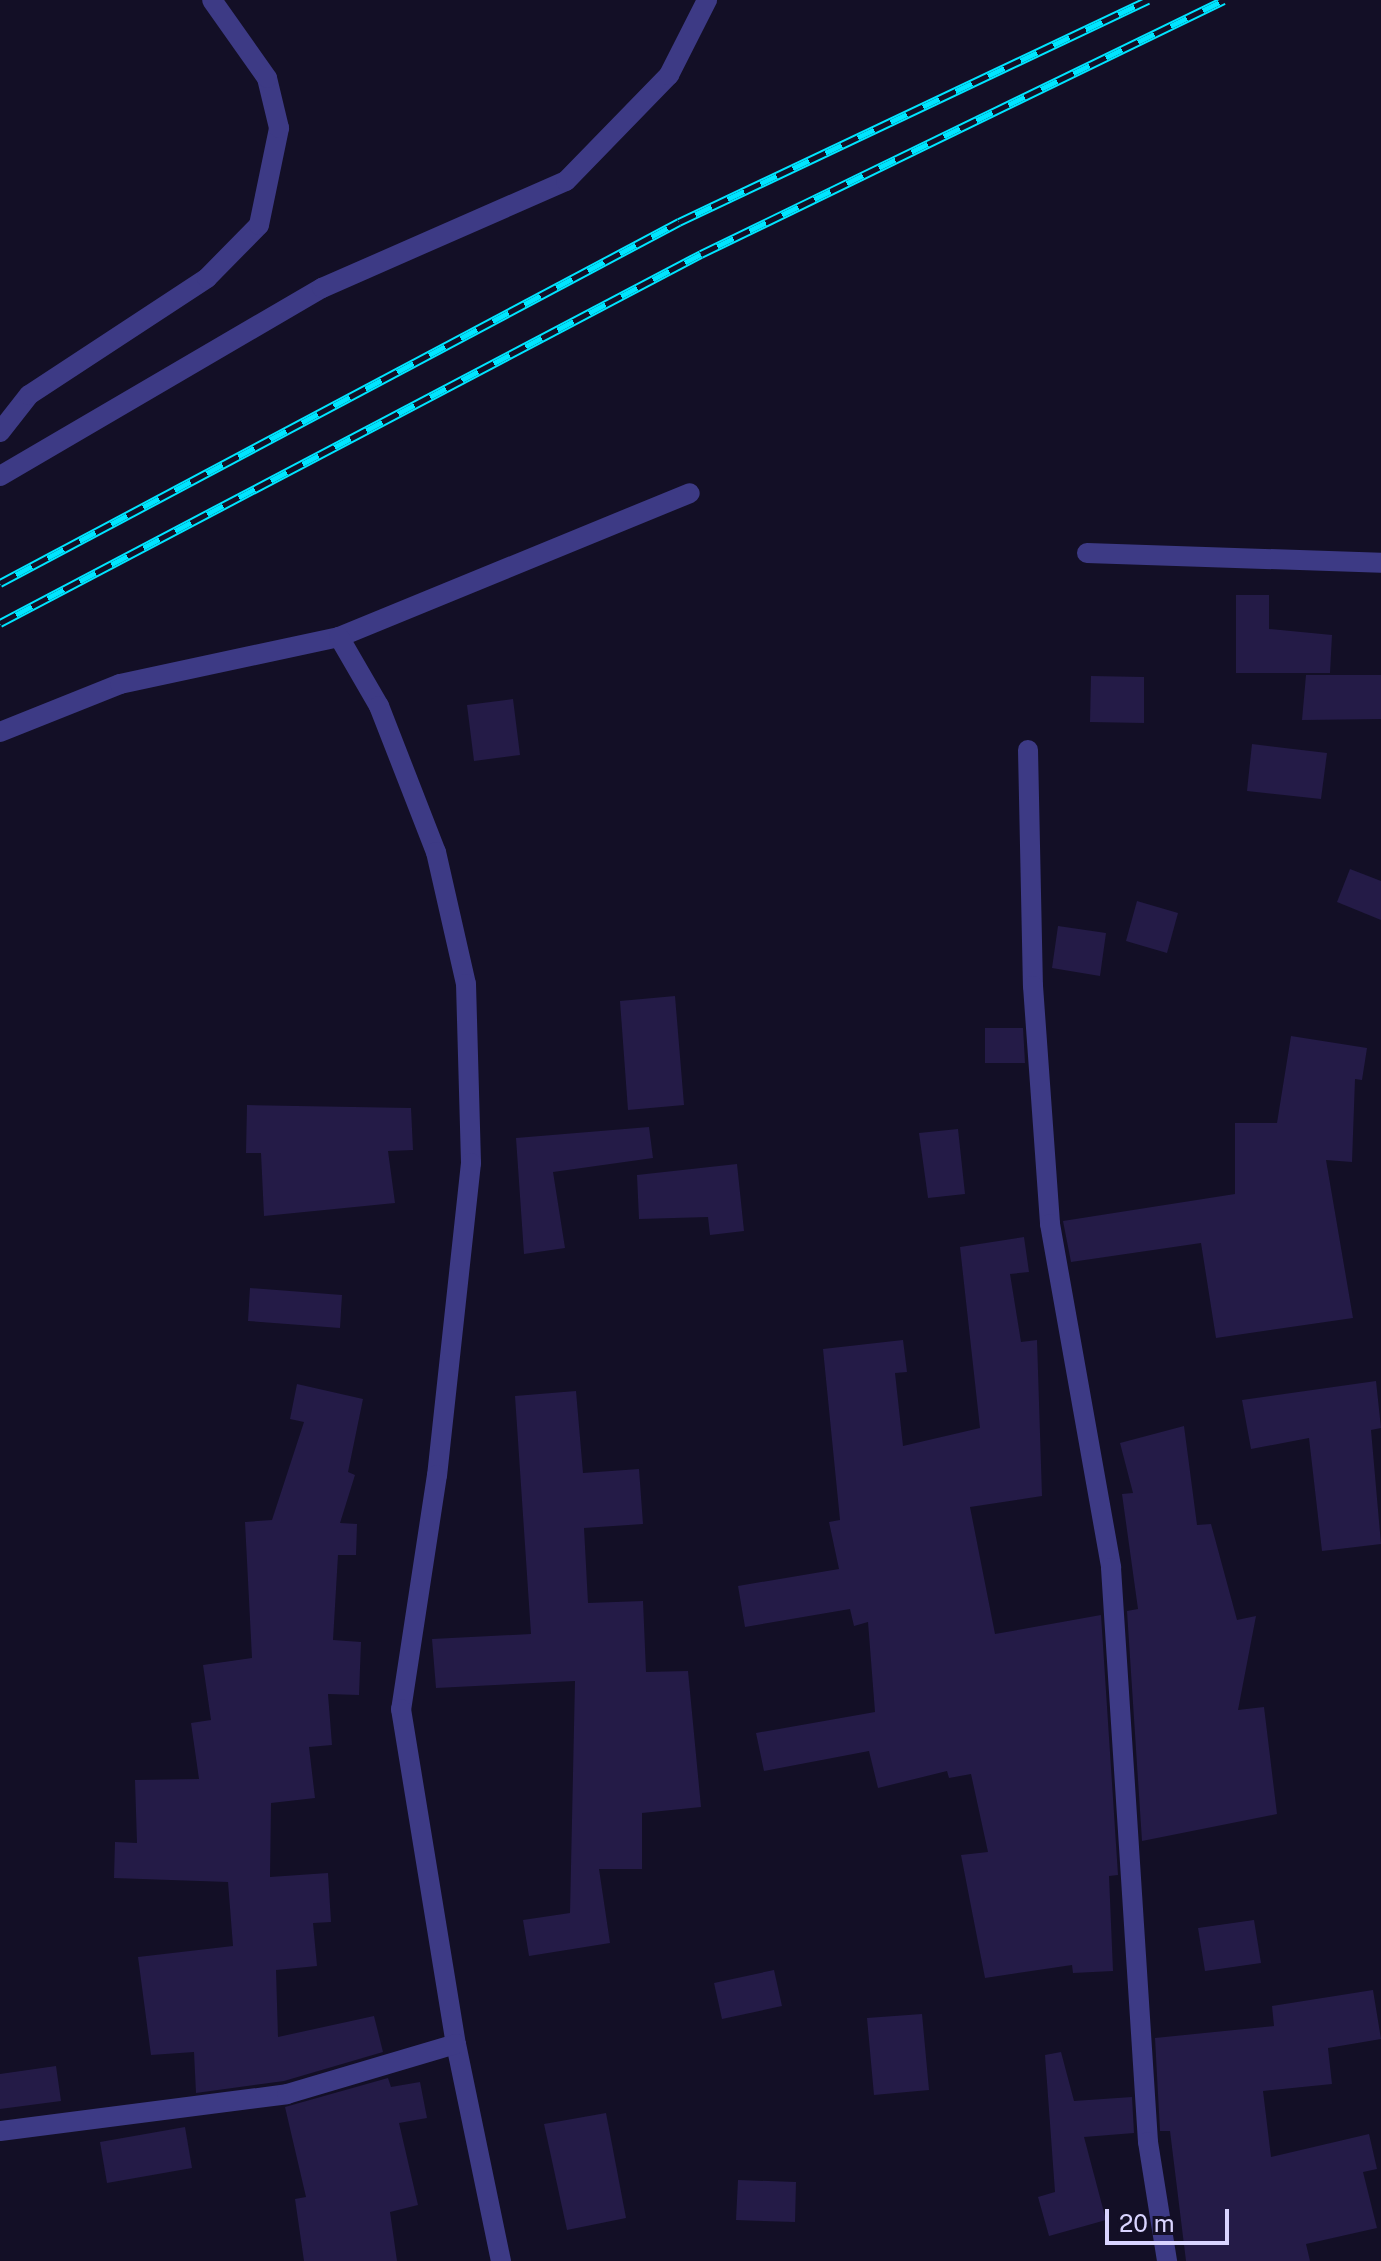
<!DOCTYPE html>
<html>
<head>
<meta charset="utf-8">
<style>
	body { margin:0 }
	#map { position:relative; width:1381px; height:2261px; overflow:hidden; background:#130f26; font-family:"Public Sans",sans-serif }
	div>[style] { position:absolute }
	.building>* { inset:0; background:#241b47 }
	.minor>* { height:20px; margin:-10px; padding:0 10px; transform-origin:10px; border-radius:10px; background:#3d3a85 }
	.rail>* { height:9px; margin-top:-4.5px; transform-origin:0; background:repeating-linear-gradient(90deg,#130f26 0 18px,#00e5ff 0 36px); box-sizing:border-box; border-block:2px solid #00e5ff }
	span { translate:-50% -50%; white-space:nowrap; text-align:center; line-height:1.15; -webkit-text-stroke:7px #130f26; paint-order:stroke }
	.scale { position:absolute; left:1105px; top:2209px; width:124px; height:36px; box-sizing:border-box; border:4px solid #d9d4ff; border-top:0; padding-left:10px; font-size:24px; line-height:28px; white-space:nowrap; color:#d9d4ff; -webkit-text-stroke:6px #130f26; paint-order:stroke }
</style>
</head>
<body>
<div id="map">
	<div class="building">
		<div style="clip-path:polygon(1236px 595px,1269px 595px,1269px 629px,1332px 635px,1330px 673px,1236px 673px)"></div>
		<div style="clip-path:polygon(1306px 675px,1381px 675px,1381px 719px,1302px 720px)"></div>
		<div style="clip-path:polygon(1091px 676px,1144px 677px,1144px 723px,1090px 722px)"></div>
		<div style="clip-path:polygon(513px 699px,520px 755px,474px 761px,467px 705px)"></div>
		<div style="clip-path:polygon(1252px 744px,1327px 753px,1321px 799px,1247px 791px)"></div>
		<div style="clip-path:polygon(1350px 869px,1381px 881px,1381px 920px,1337px 902px)"></div>
		<div style="clip-path:polygon(1137px 901px,1178px 913px,1167px 953px,1126px 941px)"></div>
		<div style="clip-path:polygon(1058px 926px,1106px 933px,1100px 976px,1052px 968px)"></div>
		<div style="clip-path:polygon(675px 996px,684px 1105px,628px 1110px,620px 1001px)"></div>
		<div style="clip-path:polygon(985px 1028px,1023px 1028px,1025px 1063px,985px 1063px)"></div>
		<div style="clip-path:polygon(1291px 1036px,1367px 1048px,1362px 1080px,1355px 1079px,1352px 1162px,1326px 1160px,1353px 1318px,1216px 1338px,1201px 1243px,1071px 1262px,1063px 1221px,1235px 1194px,1235px 1123px,1277px 1123px)"></div>
		<div style="clip-path:polygon(247px 1105px,411px 1108px,413px 1150px,388px 1151px,395px 1203px,264px 1216px,261px 1153px,246px 1153px)"></div>
		<div style="clip-path:polygon(649px 1127px,653px 1158px,553px 1172px,565px 1248px,524px 1254px,516px 1138px)"></div>
		<div style="clip-path:polygon(958px 1129px,965px 1194px,928px 1198px,919px 1133px)"></div>
		<div style="clip-path:polygon(737px 1164px,744px 1231px,710px 1235px,708px 1217px,639px 1219px,637px 1175px)"></div>
		<div style="clip-path:polygon(1024px 1237px,1029px 1272px,1010px 1274px,1021px 1342px,1037px 1340px,1042px 1496px,970px 1507px,995px 1634px,1101px 1615px,1118px 1875px,1109px 1876px,1113px 1971px,1073px 1973px,1072px 1965px,985px 1978px,961px 1855px,988px 1852px,971px 1774px,949px 1778px,947px 1771px,878px 1788px,869px 1751px,764px 1771px,756px 1733px,875px 1712px,868px 1622px,854px 1626px,850px 1609px,745px 1627px,738px 1586px,839px 1569px,829px 1522px,840px 1520px,823px 1349px,903px 1340px,907px 1372px,895px 1373px,903px 1446px,980px 1428px,960px 1247px)"></div>
		<div style="clip-path:polygon(250px 1288px,342px 1295px,340px 1328px,248px 1321px)"></div>
		<div style="clip-path:polygon(1376px 1381px,1381px 1428px,1371px 1430px,1381px 1544px,1322px 1551px,1309px 1438px,1251px 1449px,1242px 1400px)"></div>
		<div style="clip-path:polygon(297px 1384px,363px 1399px,348px 1472px,355px 1475px,340px 1523px,357px 1524px,356px 1555px,338px 1555px,333px 1640px,361px 1642px,359px 1695px,328px 1694px,332px 1745px,309px 1747px,315px 1798px,271px 1803px,270px 1877px,328px 1873px,331px 1922px,313px 1923px,317px 1966px,276px 1970px,278px 2037px,374px 2016px,383px 2052px,284px 2081px,196px 2093px,194px 2052px,151px 2055px,138px 1957px,233px 1946px,228px 1882px,114px 1878px,115px 1842px,137px 1843px,135px 1780px,199px 1779px,191px 1723px,211px 1720px,203px 1665px,252px 1658px,245px 1522px,272px 1520px,304px 1422px,290px 1419px)"></div>
		<div style="clip-path:polygon(576px 1391px,583px 1473px,639px 1469px,643px 1524px,584px 1528px,588px 1603px,643px 1601px,646px 1672px,688px 1671px,701px 1807px,642px 1813px,642px 1869px,599px 1869px,610px 1943px,529px 1956px,523px 1920px,570px 1913px,575px 1681px,436px 1688px,432px 1639px,531px 1634px,515px 1396px)"></div>
		<div style="clip-path:polygon(1184px 1426px,1197px 1525px,1211px 1524px,1237px 1620px,1256px 1616px,1238px 1710px,1264px 1707px,1277px 1814px,1142px 1841px,1127px 1611px,1138px 1609px,1122px 1494px,1133px 1493px,1120px 1443px)"></div>
		<div style="clip-path:polygon(1254px 1920px,1261px 1963px,1205px 1971px,1198px 1928px)"></div>
		<div style="clip-path:polygon(774px 1970px,782px 2006px,722px 2019px,714px 1983px)"></div>
		<div style="clip-path:polygon(1373px 1990px,1381px 2039px,1328px 2048px,1332px 2084px,1263px 2091px,1271px 2157px,1369px 2134px,1377px 2169px,1363px 2172px,1377px 2228px,1306px 2244px,1310px 2261px,1186px 2261px,1170px 2131px,1160px 2131px,1155px 2038px,1274px 2026px,1272px 2006px)"></div>
		<div style="clip-path:polygon(922px 2014px,929px 2090px,874px 2095px,867px 2018px)"></div>
		<div style="clip-path:polygon(1061px 2052px,1074px 2101px,1132px 2097px,1134px 2133px,1084px 2137px,1106px 2220px,1049px 2236px,1038px 2197px,1055px 2192px,1045px 2055px)"></div>
		<div style="clip-path:polygon(56px 2066px,61px 2101px,0 2109px,0 2074px)"></div>
		<div style="clip-path:polygon(388px 2078px,391px 2087px,420px 2082px,427px 2118px,399px 2123px,418px 2205px,390px 2212px,397px 2261px,304px 2261px,295px 2199px,306px 2197px,285px 2107px)"></div>
		<div style="clip-path:polygon(606px 2113px,626px 2218px,567px 2230px,544px 2124px)"></div>
		<div style="clip-path:polygon(185px 2127px,192px 2168px,107px 2183px,100px 2142px)"></div>
		<div style="clip-path:polygon(738px 2180px,796px 2182px,795px 2222px,736px 2220px)"></div>
	</div>
	<div class="minor">
		<div style="left:0;top:432px;width:47px;rotate:-51.9deg"></div>
		<div style="left:29px;top:395px;width:213px;rotate:-33.3deg"></div>
		<div style="left:207px;top:278px;width:74px;rotate:-45.5deg"></div>
		<div style="left:259px;top:225px;width:99px;rotate:-78.3deg"></div>
		<div style="left:279px;top:128px;width:51px;rotate:-103.5deg"></div>
		<div style="left:267px;top:78px;width:95px;rotate:-125.2deg"></div>
		<div style="left:0;top:476px;width:373px;rotate:-30.3deg"></div>
		<div style="left:322px;top:288px;width:266px;rotate:-23.7deg"></div>
		<div style="left:566px;top:181px;width:148px;rotate:-45.8deg"></div>
		<div style="left:669px;top:75px;width:84px;rotate:-63.1deg"></div>
		<div style="left:1087px;top:553px;width:294px;rotate:1.9deg"></div>
		<div style="left:339px;top:637px;width:379px;rotate:-22.3deg"></div>
		<div style="left:0;top:732px;width:129px;rotate:-21.8deg"></div>
		<div style="left:120px;top:684px;width:224px;rotate:-12.1deg"></div>
		<div style="left:339px;top:637px;width:80px;rotate:59.9deg"></div>
		<div style="left:379px;top:706px;width:157px;rotate:68.7deg"></div>
		<div style="left:436px;top:852px;width:135px;rotate:77.2deg"></div>
		<div style="left:466px;top:984px;width:179px;rotate:88.4deg"></div>
		<div style="left:471px;top:1163px;width:314px;rotate:96.2deg"></div>
		<div style="left:437px;top:1475px;width:237px;rotate:98.7deg"></div>
		<div style="left:401px;top:1709px;width:339px;rotate:80.7deg"></div>
		<div style="left:456px;top:2044px;width:222px;rotate:78.3deg"></div>
		<div style="left:1028px;top:750px;width:236px;rotate:88.8deg"></div>
		<div style="left:1033px;top:986px;width:239px;rotate:85.9deg"></div>
		<div style="left:1050px;top:1224px;width:349px;rotate:79.9deg"></div>
		<div style="left:1111px;top:1568px;width:575px;rotate:86.31deg"></div>
		<div style="left:1148px;top:2142px;width:121px;rotate:80.9deg"></div>
		<div style="left:0;top:2131px;width:289px;rotate:-7.3deg"></div>
		<div style="left:287px;top:2094px;width:176px;rotate:-16.5deg"></div>
	</div>
	<div class="rail">
		<div style="left:0;top:583px;width:769px;rotate:-28deg"></div>
		<div style="left:679px;top:222px;width:519px;rotate:-25.33deg"></div>
		<div style="left:0;top:623px;width:792px;rotate:-27.76deg"></div>
		<div style="left:701px;top:254px;width:581px;rotate:-25.9deg"></div>
	</div>
	<div class="scale">20 m</div>
</div>
</body>
</html>
